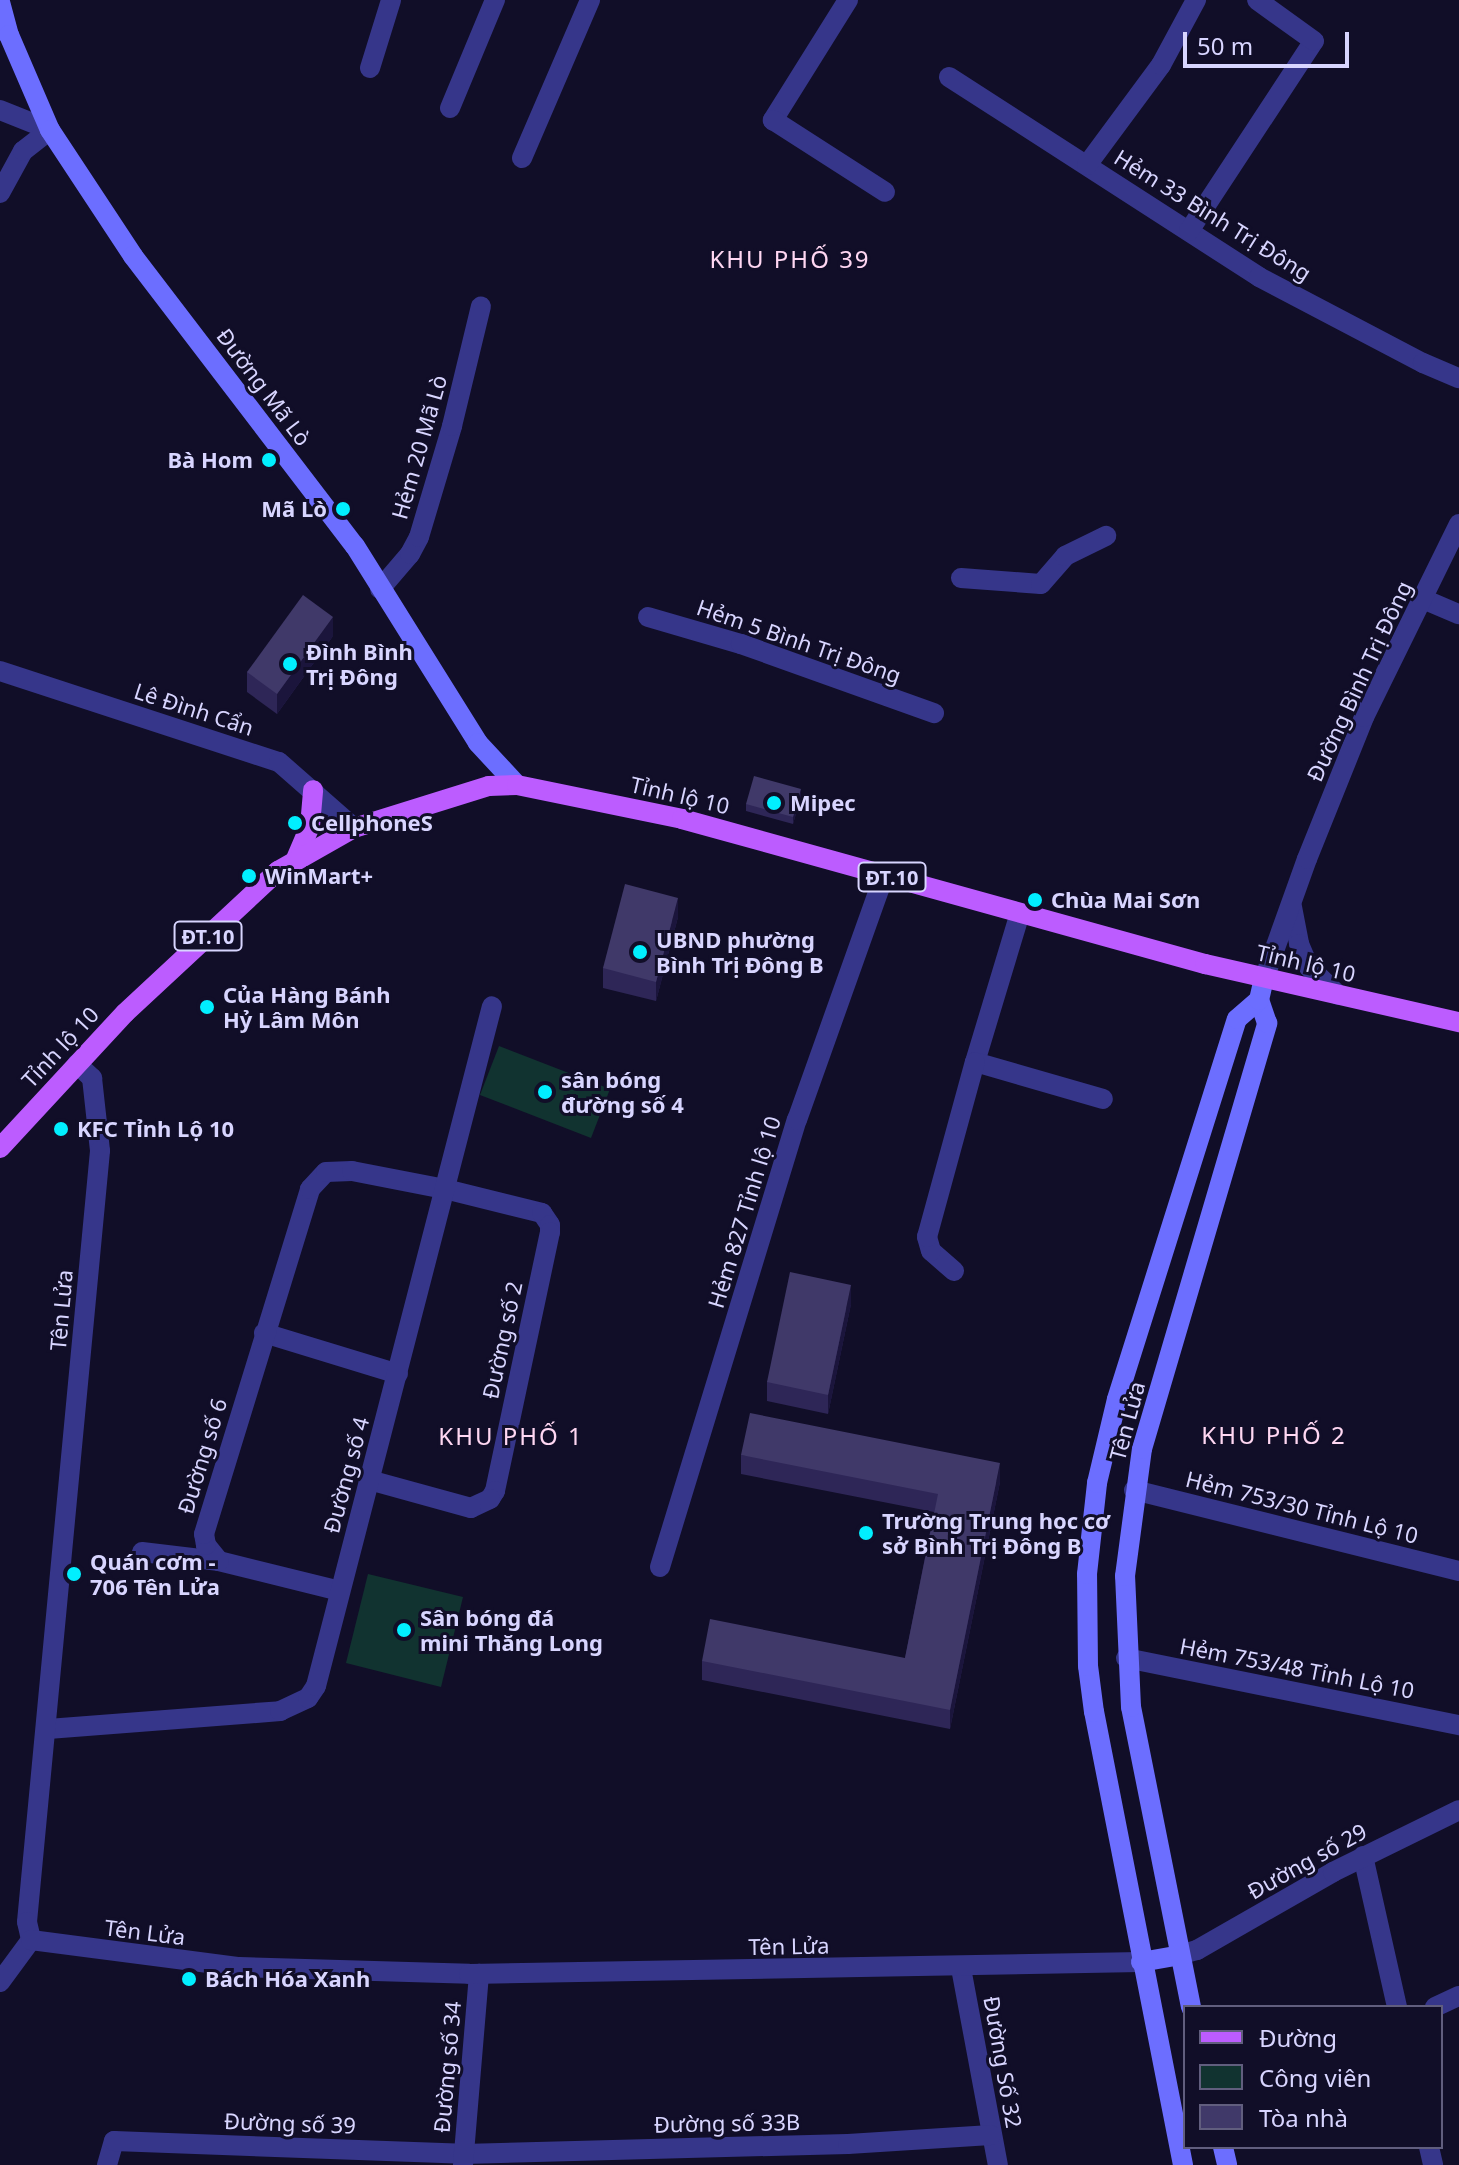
<!DOCTYPE html>
<html>
<head>
<meta charset="utf-8">
<style>
	body { margin:0 }
	#map { position:relative; width:1459px; height:2165px; overflow:hidden; background:#110e28; font-family:"Noto Sans",sans-serif }
	div>[style] { position:absolute }
	.green>* { inset:0; background:#113330 }
	.minor>* { height:20px; margin:-10px; padding:0 10px; transform-origin:10px; border-radius:10px; background:#36368a }
	.tertiary>* { height:20px; margin:-10px; padding:0 10px; transform-origin:10px; border-radius:10px; background:#36368a }
	.secondary>* { height:20px; margin:-10px; padding:0 10px; transform-origin:10px; border-radius:10px; background:#6c6eff }
	.primary>* { height:20px; margin:-10px; padding:0 10px; transform-origin:10px; border-radius:10px; background:#bc5cff }
	.wall>* { inset:0; background:#2e2657 }
	.shaded-wall>* { inset:0; background:#1b153c }
	.building>* { inset:0; background:#403969 }
	.dots>* { width:22px; height:22px; translate:-50% -50%; box-sizing:border-box; border:4px solid #110e28; border-radius:50% }
	span { translate:-50% -50%; white-space:nowrap; text-align:center; line-height:1.15; -webkit-text-stroke:6px #110e28; paint-order:stroke }
	.shield-label span { padding:2px 6px; background:#110e28; border:2px solid; border-radius:6px; -webkit-text-stroke-width:0 }
	.shield-label { font-size:20px; color:#d8d5ff; font-weight:700 }
	.street-label { font-size:22px; color:#d8d5ff }
	.poi-label { font-size:22px; color:#d8d5ff; font-weight:700 }
	.right { translate:-100% -50%; text-align:right }
	.left { translate:0 -50%; text-align:left }
	.neighbourhood-label { font-size:24px; color:#ffd7f2; letter-spacing:2px }
	.legend { position:absolute; left:1183px; top:2005px; width:260px; height:144px; box-sizing:border-box; background:#110e28; border:2px solid #615e7e; margin:0; padding:10px 14px; list-style:none; font-size:24px; color:#d8d5ff }
	.legend li { display:flex; align-items:center; gap:16px; height:40px }
	.legend b { width:40px; border:2px solid #615e7e }
	.scale { position:absolute; left:1183px; top:32px; width:166px; height:36px; box-sizing:border-box; border:4px solid #d8d5ff; border-top:0; padding-left:10px; font-size:24px; line-height:28px; white-space:nowrap; color:#d8d5ff; -webkit-text-stroke:6px #110e28; paint-order:stroke }
</style>
</head>
<body>
<div id="map">
	<div class="green">
		<div style="clip-path:polygon(499px 1046px,610px 1089px,591px 1138px,480px 1095px)"></div>
		<div style="clip-path:polygon(368px 1574px,463px 1597px,441px 1687px,346px 1663px)"></div>
	</div>
	<div class="minor">
		<div style="left:848px;top:0;width:142px;rotate:122deg"></div>
		<div style="left:773px;top:120px;width:133px;rotate:32.7deg"></div>
		<div style="left:370px;top:68px;width:71px;rotate:-72.8deg"></div>
		<div style="left:949px;top:77px;width:369px;rotate:32.8deg"></div>
		<div style="left:1259px;top:277px;width:185px;rotate:27.7deg"></div>
		<div style="left:1423px;top:363px;width:39px;rotate:23deg"></div>
		<div style="left:450px;top:108px;width:117px;rotate:-67.4deg"></div>
		<div style="left:0;top:110px;width:54px;rotate:21.8deg"></div>
		<div style="left:522px;top:158px;width:172px;rotate:-66.7deg"></div>
		<div style="left:1087px;top:165px;width:124px;rotate:-53.5deg"></div>
		<div style="left:1161px;top:65px;width:74px;rotate:-61.7deg"></div>
		<div style="left:0;top:193px;width:48px;rotate:-61.3deg"></div>
		<div style="left:23px;top:151px;width:34px;rotate:-38deg"></div>
		<div style="left:1189px;top:231px;width:227px;rotate:-56.7deg"></div>
		<div style="left:1314px;top:41px;width:70px;rotate:-144.3deg"></div>
		<div style="left:961px;top:578px;width:80px;rotate:4.3deg"></div>
		<div style="left:1041px;top:584px;width:37px;rotate:-49deg"></div>
		<div style="left:1065px;top:556px;width:46px;rotate:-26deg"></div>
		<div style="left:380px;top:589px;width:46px;rotate:-49.4deg"></div>
		<div style="left:410px;top:554px;width:19px;rotate:-62deg"></div>
		<div style="left:419px;top:537px;width:116px;rotate:-73.4deg"></div>
		<div style="left:452px;top:426px;width:123px;rotate:-76.4deg"></div>
		<div style="left:1423px;top:599px;width:39px;rotate:23deg"></div>
		<div style="left:648px;top:617px;width:97px;rotate:16.2deg"></div>
		<div style="left:741px;top:644px;width:205px;rotate:19.7deg"></div>
		<div style="left:1020px;top:913px;width:156px;rotate:106.8deg"></div>
		<div style="left:975px;top:1062px;width:133px;rotate:16.1deg"></div>
		<div style="left:954px;top:1271px;width:30px;rotate:-139deg"></div>
		<div style="left:931px;top:1251px;width:15px;rotate:-106deg"></div>
		<div style="left:927px;top:1237px;width:181px;rotate:-74.7deg"></div>
		<div style="left:264px;top:1333px;width:140px;rotate:17deg"></div>
		<div style="left:1134px;top:1490px;width:335px;rotate:14deg"></div>
		<div style="left:142px;top:1552px;width:78px;rotate:6.7deg"></div>
		<div style="left:660px;top:1567px;width:468px;rotate:-73deg"></div>
		<div style="left:797px;top:1120px;width:260px;rotate:-70.4deg"></div>
		<div style="left:340px;top:1591px;width:125px;rotate:-166.1deg"></div>
		<div style="left:219px;top:1561px;width:21px;rotate:-129deg"></div>
		<div style="left:206px;top:1545px;width:11px;rotate:-100deg"></div>
		<div style="left:204px;top:1534px;width:361px;rotate:-72.9deg"></div>
		<div style="left:310px;top:1189px;width:23px;rotate:-47deg"></div>
		<div style="left:326px;top:1172px;width:26px;rotate:-2deg"></div>
		<div style="left:352px;top:1171px;width:95px;rotate:11deg"></div>
		<div style="left:445px;top:1189px;width:100px;rotate:13.9deg"></div>
		<div style="left:542px;top:1213px;width:14px;rotate:56deg"></div>
		<div style="left:550px;top:1225px;width:7px;rotate:90deg"></div>
		<div style="left:550px;top:1232px;width:265px;rotate:102deg"></div>
		<div style="left:495px;top:1491px;width:9px;rotate:122deg"></div>
		<div style="left:490px;top:1499px;width:21px;rotate:155deg"></div>
		<div style="left:471px;top:1508px;width:106px;rotate:-164.6deg"></div>
		<div style="left:1126px;top:1658px;width:340px;rotate:11.4deg"></div>
		<div style="left:48px;top:1729px;width:233px;rotate:-4.4deg"></div>
		<div style="left:280px;top:1711px;width:31px;rotate:-25deg"></div>
		<div style="left:308px;top:1698px;width:14px;rotate:-56deg"></div>
		<div style="left:316px;top:1686px;width:702px;rotate:-75.49deg"></div>
		<div style="left:1363px;top:1856px;width:155px;rotate:77.3deg"></div>
		<div style="left:961px;top:1968px;width:200px;rotate:79.4deg"></div>
		<div style="left:0;top:1982px;width:52px;rotate:-53.6deg"></div>
		<div style="left:1435px;top:2007px;width:26px;rotate:-25deg"></div>
		<div style="left:1429px;top:2147px;width:18px;rotate:77deg"></div>
		<div style="left:107px;top:2165px;width:25px;rotate:-74deg"></div>
		<div style="left:114px;top:2141px;width:349px;rotate:2.1deg"></div>
		<div style="left:463px;top:2154px;width:385px;rotate:-1.5deg"></div>
		<div style="left:848px;top:2144px;width:143px;rotate:-3.6deg"></div>
		<div style="left:463px;top:2165px;width:192px;rotate:-85.2deg"></div>
	</div>
	<div class="tertiary">
		<div style="left:0;top:671px;width:293px;rotate:18.1deg"></div>
		<div style="left:279px;top:762px;width:100px;rotate:41.3deg"></div>
		<div style="left:1292px;top:907px;width:38px;rotate:79deg"></div>
		<div style="left:1299px;top:944px;width:25px;rotate:67deg"></div>
		<div style="left:1309px;top:967px;width:40px;rotate:44deg"></div>
		<div style="left:1264px;top:979px;width:127px;rotate:-70.3deg"></div>
		<div style="left:1307px;top:859px;width:153px;rotate:-68.1deg"></div>
		<div style="left:1364px;top:717px;width:215px;rotate:-63.8deg"></div>
		<div style="left:77px;top:1064px;width:21px;rotate:43deg"></div>
		<div style="left:92px;top:1078px;width:73px;rotate:83.7deg"></div>
		<div style="left:100px;top:1151px;width:774px;rotate:95.41deg"></div>
		<div style="left:27px;top:1922px;width:18px;rotate:77deg"></div>
		<div style="left:31px;top:1940px;width:210px;rotate:7.4deg"></div>
		<div style="left:239px;top:1967px;width:230px;rotate:1.7deg"></div>
		<div style="left:469px;top:1974px;width:672px;rotate:-1.02deg"></div>
		<div style="left:1179px;top:1955px;width:19px;rotate:-16deg"></div>
		<div style="left:1197px;top:1950px;width:157px;rotate:-29.8deg"></div>
		<div style="left:1333px;top:1872px;width:140px;rotate:-26.2deg"></div>
	</div>
	<div class="secondary">
		<div style="left:0;top:2px;width:34px;rotate:75deg"></div>
		<div style="left:9px;top:35px;width:103px;rotate:66.7deg"></div>
		<div style="left:50px;top:130px;width:151px;rotate:56.6deg"></div>
		<div style="left:133px;top:256px;width:365px;rotate:52.6deg"></div>
		<div style="left:355px;top:546px;width:232px;rotate:58deg"></div>
		<div style="left:478px;top:743px;width:57px;rotate:47.1deg"></div>
		<div style="left:1141px;top:1962px;width:39px;rotate:-10deg"></div>
		<div style="left:1191px;top:2007px;width:306px;rotate:-101.3deg"></div>
		<div style="left:1131px;top:1707px;width:131px;rotate:-92.6deg"></div>
		<div style="left:1125px;top:1576px;width:128px;rotate:-82.4deg"></div>
		<div style="left:1142px;top:1449px;width:444px;rotate:-73.6deg"></div>
		<div style="left:1267px;top:1023px;width:24px;rotate:-109deg"></div>
		<div style="left:1223px;top:2147px;width:18px;rotate:77deg"></div>
		<div style="left:1183px;top:2165px;width:462px;rotate:-101.1deg"></div>
		<div style="left:1094px;top:1712px;width:46px;rotate:-97.4deg"></div>
		<div style="left:1088px;top:1666px;width:92px;rotate:-90.6deg"></div>
		<div style="left:1087px;top:1574px;width:92px;rotate:-83.7deg"></div>
		<div style="left:1097px;top:1483px;width:86px;rotate:-76.6deg"></div>
		<div style="left:1117px;top:1399px;width:398px;rotate:-72.5deg"></div>
		<div style="left:1237px;top:1019px;width:29px;rotate:-41deg"></div>
		<div style="left:1259px;top:1000px;width:22px;rotate:-77deg"></div>
	</div>
	<div class="primary">
		<div style="left:296px;top:859px;width:36px;rotate:-67deg"></div>
		<div style="left:310px;top:826px;width:36px;rotate:-85deg"></div>
		<div style="left:0;top:1148px;width:184px;rotate:-47.2deg"></div>
		<div style="left:125px;top:1013px;width:209px;rotate:-42.9deg"></div>
		<div style="left:278px;top:871px;width:87px;rotate:-29.5deg"></div>
		<div style="left:354px;top:828px;width:141px;rotate:-17.3deg"></div>
		<div style="left:489px;top:786px;width:28px;rotate:-2deg"></div>
		<div style="left:517px;top:785px;width:168px;rotate:11.6deg"></div>
		<div style="left:682px;top:819px;width:543px;rotate:15.5deg"></div>
		<div style="left:1205px;top:964px;width:261px;rotate:12.9deg"></div>
	</div>
	<div class="wall">
		<div style="clip-path:polygon(333px 636px,277px 714px,247px 692px,247px 672px)"></div>
		<div style="clip-path:polygon(801px 796px,793px 824px,746px 811px,746px 804px)"></div>
		<div style="clip-path:polygon(678px 917px,656px 1001px,603px 988px,603px 968px)"></div>
		<div style="clip-path:polygon(851px 1304px,828px 1414px,767px 1401px,767px 1382px)"></div>
		<div style="clip-path:polygon(741px 1455px,1000px 1482px,950px 1729px,702px 1680px,702px 1661px,905px 1658px,934px 1512px,741px 1474px)"></div>
	</div>
	<div class="shaded-wall">
		<div style="clip-path:polygon(333px 617px,333px 636px,277px 714px,277px 694px)"></div>
		<div style="clip-path:polygon(801px 789px,801px 796px,793px 824px,793px 817px)"></div>
		<div style="clip-path:polygon(678px 898px,678px 917px,656px 1001px,656px 982px)"></div>
		<div style="clip-path:polygon(851px 1285px,851px 1304px,828px 1414px,828px 1395px)"></div>
		<div style="clip-path:polygon(1000px 1463px,1000px 1482px,950px 1729px,950px 1710px)"></div>
	</div>
	<div class="building">
		<div style="clip-path:polygon(303px 595px,333px 617px,277px 694px,247px 672px)"></div>
		<div style="clip-path:polygon(754px 776px,801px 789px,793px 817px,746px 804px)"></div>
		<div style="clip-path:polygon(625px 884px,678px 898px,656px 982px,603px 968px)"></div>
		<div style="clip-path:polygon(790px 1272px,851px 1285px,828px 1395px,767px 1382px)"></div>
		<div style="clip-path:polygon(750px 1413px,1000px 1463px,950px 1710px,702px 1661px,710px 1619px,905px 1658px,938px 1494px,741px 1455px)"></div>
	</div>
	<div class="dots">
		<div style="left:269px;top:460px;background:#01efff"></div>
		<div style="left:343px;top:509px;background:#01efff"></div>
		<div style="left:290px;top:664px;background:#01efff"></div>
		<div style="left:774px;top:803px;background:#01efff"></div>
		<div style="left:295px;top:823px;background:#01efff"></div>
		<div style="left:249px;top:876px;background:#01efff"></div>
		<div style="left:1035px;top:900px;background:#01efff"></div>
		<div style="left:640px;top:952px;background:#01efff"></div>
		<div style="left:207px;top:1007px;background:#01efff"></div>
		<div style="left:545px;top:1092px;background:#01efff"></div>
		<div style="left:61px;top:1129px;background:#01efff"></div>
		<div style="left:866px;top:1533px;background:#01efff"></div>
		<div style="left:74px;top:1574px;background:#01efff"></div>
		<div style="left:404px;top:1630px;background:#01efff"></div>
		<div style="left:189px;top:1979px;background:#01efff"></div>
	</div>
	<div class="shield-label">
		<span style="left:892px;top:877px">ĐT.10</span>
		<span style="left:208px;top:936px">ĐT.10</span>
	</div>
	<div class="street-label">
		<span style="left:1213px;top:215px;rotate:32deg">Hẻm 33 Bình Trị Đông</span>
		<span style="left:264px;top:387px;rotate:53deg">Đường Mã Lò</span>
		<span style="left:419px;top:447px;rotate:-74deg">Hẻm 20 Mã Lò</span>
		<span style="left:799px;top:641px;rotate:19deg">Hẻm 5 Bình Trị Đông</span>
		<span style="left:1359px;top:681px;rotate:-65deg">Đường Bình Trị Đông</span>
		<span style="left:194px;top:709px;rotate:18deg">Lê Đình Cẩn</span>
		<span style="left:680px;top:795px;rotate:13deg">Tỉnh lộ 10</span>
		<span style="left:1306px;top:963px;rotate:13deg">Tỉnh lộ 10</span>
		<span style="left:60px;top:1047px;rotate:-47deg">Tỉnh lộ 10</span>
		<span style="left:744px;top:1212px;rotate:-73deg">Hẻm 827 Tỉnh lộ 10</span>
		<span style="left:61px;top:1310px;rotate:-85deg">Tên Lửa</span>
		<span style="left:502px;top:1340px;rotate:-78deg">Đường số 2</span>
		<span style="left:1127px;top:1421px;rotate:-75deg">Tên Lửa</span>
		<span style="left:202px;top:1456px;rotate:-73deg">Đường số 6</span>
		<span style="left:346px;top:1475px;rotate:-75deg">Đường số 4</span>
		<span style="left:1302px;top:1507px;rotate:14deg">Hẻm 753/30 Tỉnh Lộ 10</span>
		<span style="left:1297px;top:1668px;rotate:11deg">Hẻm 753/48 Tỉnh Lộ 10</span>
		<span style="left:1307px;top:1861px;rotate:-29deg">Đường số 29</span>
		<span style="left:145px;top:1932px;rotate:7deg">Tên Lửa</span>
		<span style="left:789px;top:1946px;rotate:-1deg">Tên Lửa</span>
		<span style="left:1003px;top:2062px;rotate:80deg">Đường Số 32</span>
		<span style="left:447px;top:2067px;rotate:-85deg">Đường số 34</span>
		<span style="left:290px;top:2123px;rotate:2deg">Đường số 39</span>
		<span style="left:727px;top:2123px;rotate:-1deg">Đường số 33B</span>
	</div>
	<div class="poi-label">
		<span class="right" style="left:253px;top:460px">Bà Hom</span>
		<span class="right" style="left:327px;top:509px">Mã Lò</span>
		<span class="left" style="left:306px;top:664px">Đình Bình<br>Trị Đông</span>
		<span class="left" style="left:790px;top:803px">Mipec</span>
		<span class="left" style="left:311px;top:823px">CellphoneS</span>
		<span class="left" style="left:265px;top:876px">WinMart+</span>
		<span class="left" style="left:1051px;top:900px">Chùa Mai Sơn</span>
		<span class="left" style="left:656px;top:952px">UBND phường<br>Bình Trị Đông B</span>
		<span class="left" style="left:223px;top:1007px">Của Hàng Bánh<br>Hỷ Lâm Môn</span>
		<span class="left" style="left:561px;top:1092px">sân bóng<br>đường số 4</span>
		<span class="left" style="left:77px;top:1129px">KFC Tỉnh Lộ 10</span>
		<span class="left" style="left:882px;top:1533px">Trường Trung học cơ<br>sở Bình Trị Đông B</span>
		<span class="left" style="left:90px;top:1574px">Quán cơm -<br>706 Tên Lửa</span>
		<span class="left" style="left:420px;top:1630px">Sân bóng đá<br>mini Thăng Long</span>
		<span class="left" style="left:205px;top:1979px">Bách Hóa Xanh</span>
	</div>
	<div class="neighbourhood-label">
		<span style="left:790px;top:259px">KHU PHỐ 39</span>
		<span style="left:1274px;top:1435px">KHU PHỐ 2</span>
		<span style="left:511px;top:1436px">KHU PHỐ 1</span>
	</div>
	<ul class="legend">
	<li><b style="height:10px;background:#bc5cff"></b>Đường</li>
	<li><b style="height:22px;background:#113330"></b>Công viên</li>
	<li><b style="height:22px;background:#403969"></b>Tòa nhà</li>
	</ul>
	<div class="scale">50 m</div>
</div>
</body>
</html>
